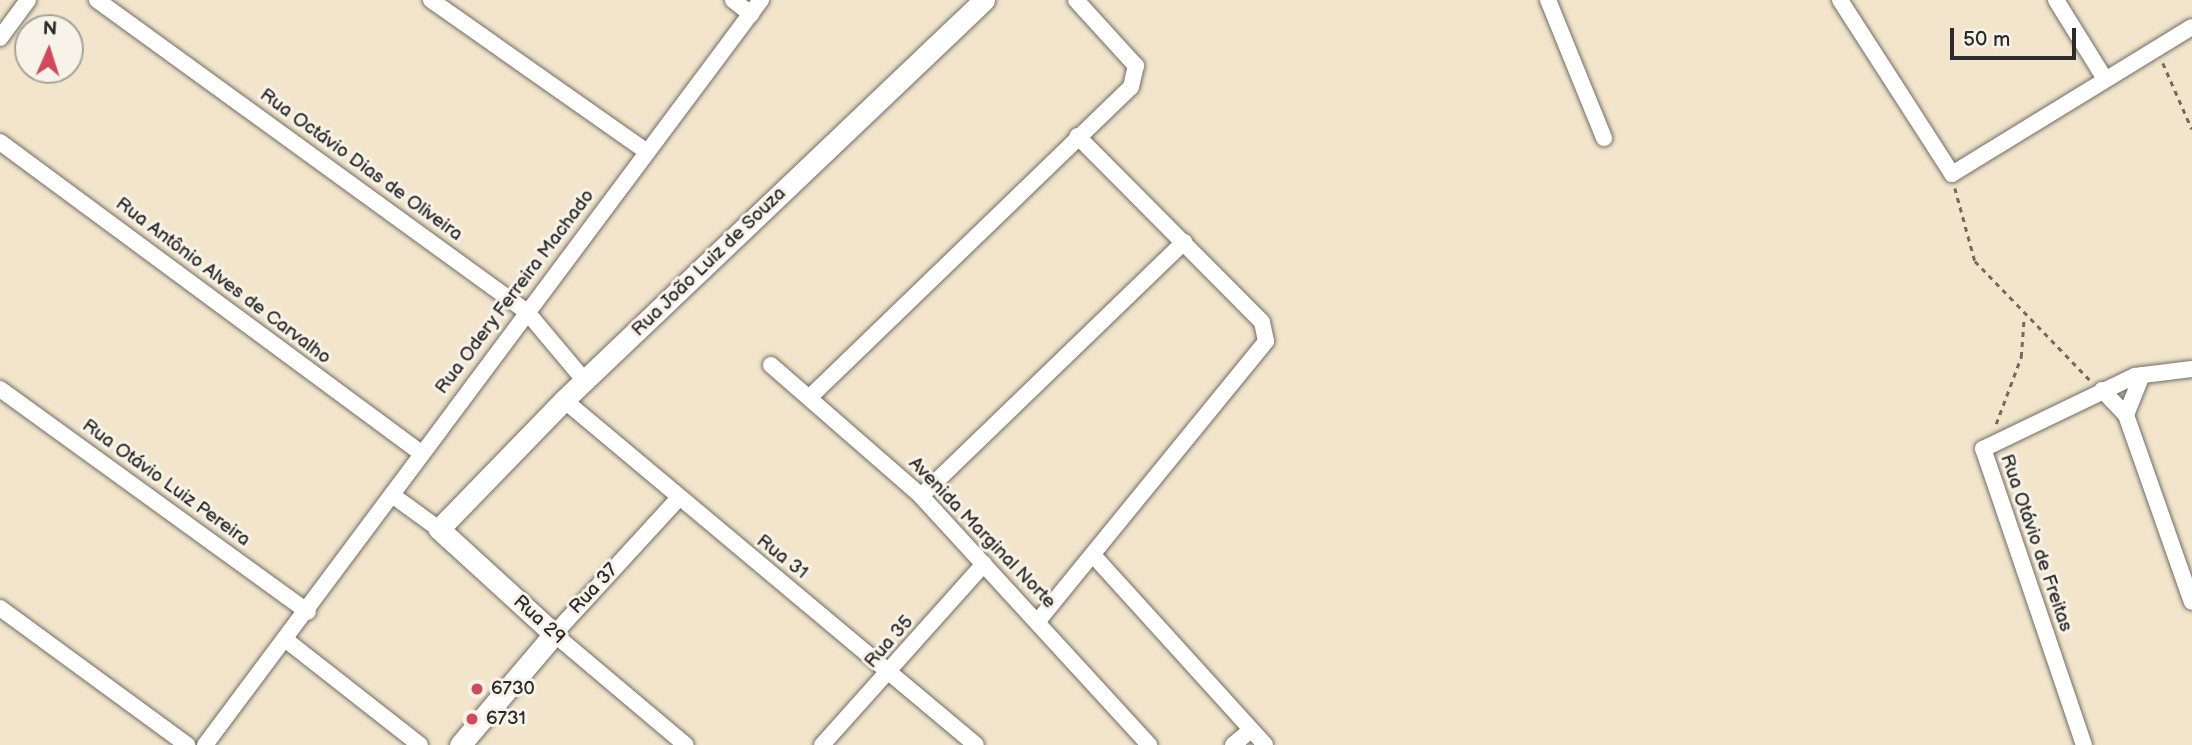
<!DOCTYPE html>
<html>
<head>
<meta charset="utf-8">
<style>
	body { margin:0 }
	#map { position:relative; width:2192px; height:745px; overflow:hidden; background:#f2e5cc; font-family:"Balsamiq Sans",sans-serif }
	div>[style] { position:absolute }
	.path>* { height:2.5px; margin-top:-1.25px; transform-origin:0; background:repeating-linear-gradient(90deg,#716c63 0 5px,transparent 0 10px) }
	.roads { filter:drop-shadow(0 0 2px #716c63) drop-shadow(0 0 2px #716c63) }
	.minor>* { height:16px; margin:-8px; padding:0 8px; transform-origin:8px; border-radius:8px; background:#fff }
	.tertiary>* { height:21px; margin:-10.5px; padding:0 10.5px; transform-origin:10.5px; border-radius:10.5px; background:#fff }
	.dots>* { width:19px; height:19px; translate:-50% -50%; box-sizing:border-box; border:4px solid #f7f3e8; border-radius:50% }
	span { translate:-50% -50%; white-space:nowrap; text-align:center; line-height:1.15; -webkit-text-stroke:6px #f7f3e8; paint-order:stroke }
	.street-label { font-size:19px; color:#2b2b2b }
	.poi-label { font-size:19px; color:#2b2b2b }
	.left { translate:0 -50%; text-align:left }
	.north { position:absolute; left:14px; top:14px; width:70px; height:70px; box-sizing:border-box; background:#f7f3e8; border:2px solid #a5a39c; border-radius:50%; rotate:3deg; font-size:19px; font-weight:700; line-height:28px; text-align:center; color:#2b2b2b }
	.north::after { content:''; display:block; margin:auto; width:24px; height:32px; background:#d1495b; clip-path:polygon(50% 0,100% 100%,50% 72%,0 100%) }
	.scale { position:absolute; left:1950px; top:28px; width:126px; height:32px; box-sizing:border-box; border:4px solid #2b2b2b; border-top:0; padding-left:9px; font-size:21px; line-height:24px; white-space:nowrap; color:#2b2b2b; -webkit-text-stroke:5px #f7f3e8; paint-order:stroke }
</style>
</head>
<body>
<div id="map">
	<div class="path">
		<div style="left:2163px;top:63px;width:72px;rotate:66.3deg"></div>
		<div style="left:1955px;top:188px;width:76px;rotate:74.7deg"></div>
		<div style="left:1975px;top:261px;width:165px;rotate:46deg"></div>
		<div style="left:1996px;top:424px;width:72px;rotate:-69.5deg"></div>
		<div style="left:2021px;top:357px;width:40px;rotate:-85.7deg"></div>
	</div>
	<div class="roads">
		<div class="minor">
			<div style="left:97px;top:0;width:531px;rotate:35.96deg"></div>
			<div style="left:527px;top:312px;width:90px;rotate:50deg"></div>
			<div style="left:431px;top:0;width:263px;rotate:35.1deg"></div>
			<div style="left:733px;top:0;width:23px;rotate:38deg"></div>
			<div style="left:1548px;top:0;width:149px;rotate:67.9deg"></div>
			<div style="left:1840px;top:0;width:207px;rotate:57.2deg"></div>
			<div style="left:1952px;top:174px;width:281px;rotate:-31.5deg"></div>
			<div style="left:2056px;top:0;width:93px;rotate:58.2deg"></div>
			<div style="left:0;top:38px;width:47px;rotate:-53.6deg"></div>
			<div style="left:0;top:142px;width:523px;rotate:36.45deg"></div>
			<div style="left:771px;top:365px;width:199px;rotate:41.1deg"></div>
			<div style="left:921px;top:496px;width:338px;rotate:47.5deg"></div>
			<div style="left:0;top:389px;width:380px;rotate:35.9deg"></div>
			<div style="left:2102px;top:390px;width:35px;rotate:46deg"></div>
			<div style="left:2126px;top:415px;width:198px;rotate:70.6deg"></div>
			<div style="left:812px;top:395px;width:443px;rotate:-44deg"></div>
			<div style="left:1131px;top:87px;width:22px;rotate:-77deg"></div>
			<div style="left:1136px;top:66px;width:89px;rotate:-132.3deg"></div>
			<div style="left:564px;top:400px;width:537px;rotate:39.94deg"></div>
			<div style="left:2126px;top:415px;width:43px;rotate:-68.2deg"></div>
			<div style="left:392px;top:495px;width:58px;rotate:35.9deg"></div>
			<div style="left:921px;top:496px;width:366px;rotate:-44deg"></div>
			<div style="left:677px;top:500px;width:182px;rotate:132.5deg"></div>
			<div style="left:554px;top:634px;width:172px;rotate:40.1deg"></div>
			<div style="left:1093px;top:555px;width:256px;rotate:47.8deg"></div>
			<div style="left:0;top:608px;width:232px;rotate:36.2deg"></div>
			<div style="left:1038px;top:621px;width:361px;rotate:-50.8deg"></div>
			<div style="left:1266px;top:341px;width:19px;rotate:-102deg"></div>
			<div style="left:1262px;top:322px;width:262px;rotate:-134.8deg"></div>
			<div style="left:286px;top:640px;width:170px;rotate:38.1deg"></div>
			<div style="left:205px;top:745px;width:930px;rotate:-53.27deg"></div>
			<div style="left:822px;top:745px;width:243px;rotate:-48.2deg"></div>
			<div style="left:1233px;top:745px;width:23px;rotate:-40deg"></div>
			<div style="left:2084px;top:745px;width:313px;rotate:-108.8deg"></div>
			<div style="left:1983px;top:449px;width:169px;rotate:-25.7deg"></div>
			<div style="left:2135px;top:376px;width:57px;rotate:-7deg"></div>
		</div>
		<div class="tertiary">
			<div style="left:460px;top:745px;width:145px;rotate:-49.7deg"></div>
			<div style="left:554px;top:634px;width:156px;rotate:-137.6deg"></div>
			<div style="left:439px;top:529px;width:180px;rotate:-45.9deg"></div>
			<div style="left:564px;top:400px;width:580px;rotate:-43.6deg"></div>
		</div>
	</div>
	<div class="dots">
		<div style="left:477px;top:689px;background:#d1495b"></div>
		<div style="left:472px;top:719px;background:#d1495b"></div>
	</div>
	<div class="street-label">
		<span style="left:361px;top:165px;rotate:36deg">Rua Octávio Dias de Oliveira</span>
		<span style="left:709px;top:262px;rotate:-44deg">Rua João Luiz de Souza</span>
		<span style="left:223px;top:281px;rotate:37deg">Rua Antônio Alves de Carvalho</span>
		<span style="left:515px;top:292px;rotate:-53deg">Rua Odery Ferreira Machado</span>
		<span style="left:166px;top:483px;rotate:36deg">Rua Otávio Luiz Pereira</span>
		<span style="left:982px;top:533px;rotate:46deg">Avenida Marginal Norte</span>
		<span style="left:2036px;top:543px;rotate:71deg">Rua Otávio de Freitas</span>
		<span style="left:782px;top:557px;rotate:38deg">Rua 31</span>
		<span style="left:594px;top:589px;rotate:-47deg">Rua 37</span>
		<span style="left:539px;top:620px;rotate:42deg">Rua 29</span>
		<span style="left:889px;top:642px;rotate:-49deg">Rua 35</span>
	</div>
	<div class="poi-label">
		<span class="left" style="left:491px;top:689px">6730</span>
		<span class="left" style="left:486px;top:719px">6731</span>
	</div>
	<div class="north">N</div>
	<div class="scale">50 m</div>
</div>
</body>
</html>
